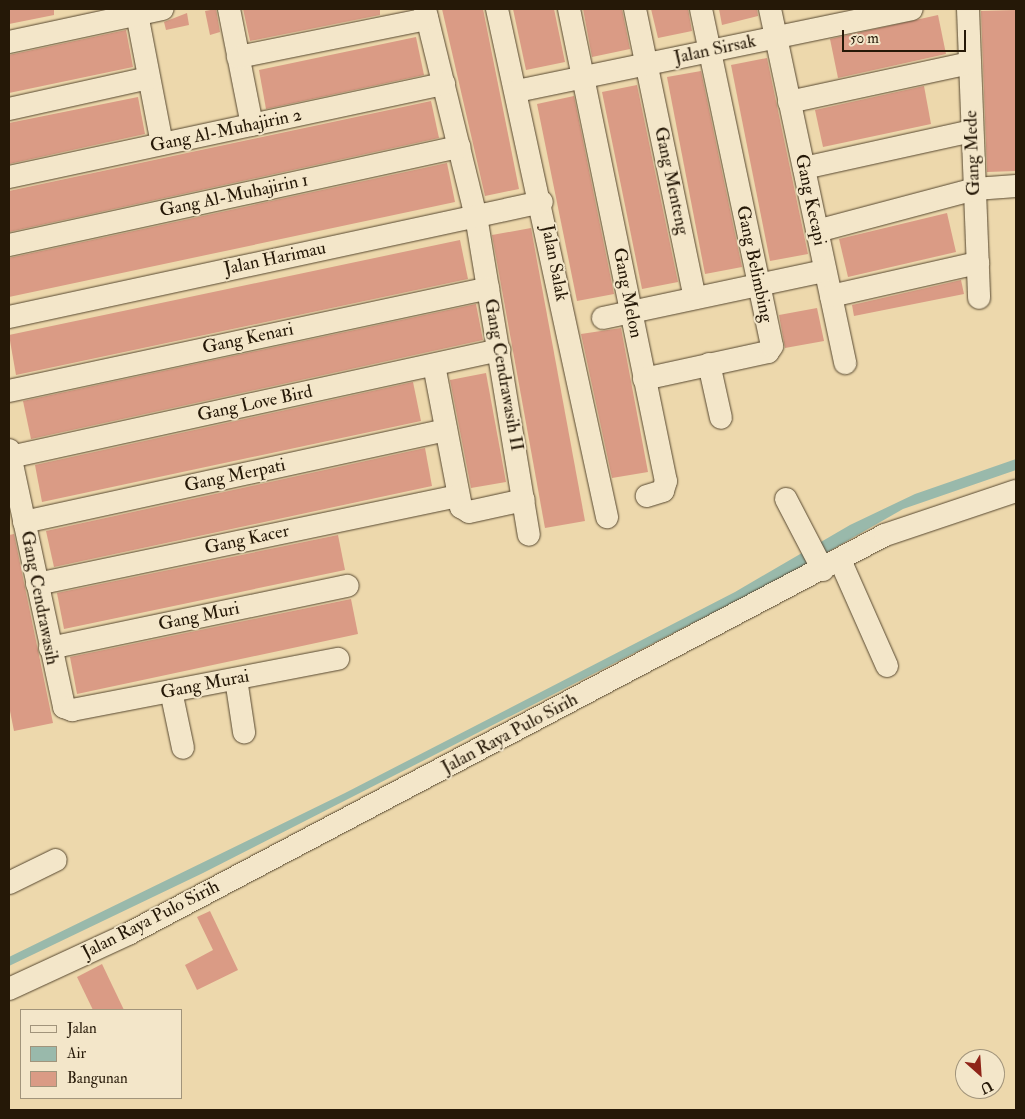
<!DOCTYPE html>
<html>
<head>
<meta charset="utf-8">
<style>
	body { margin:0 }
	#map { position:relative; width:1025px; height:1119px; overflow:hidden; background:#edd8ac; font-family:"IM FELL Double Pica",serif }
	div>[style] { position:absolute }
	.water>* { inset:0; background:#99b9ab }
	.building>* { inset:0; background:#da9b85 }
	.roads { filter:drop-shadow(0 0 1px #574830) drop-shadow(0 0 1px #574830) }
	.minor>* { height:22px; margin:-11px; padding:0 11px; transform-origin:11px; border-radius:11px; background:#f3e6c9 }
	span { translate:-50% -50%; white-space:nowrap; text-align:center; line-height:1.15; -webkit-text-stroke:4px #f3e6c9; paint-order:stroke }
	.street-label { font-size:18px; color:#251807 }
	.frame { position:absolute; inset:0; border:10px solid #251807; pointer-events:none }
	.legend { position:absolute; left:20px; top:1009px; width:162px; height:90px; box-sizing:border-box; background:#f3e6c9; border:1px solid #a1947b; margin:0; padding:6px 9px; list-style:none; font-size:15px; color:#251807 }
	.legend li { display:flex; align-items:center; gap:10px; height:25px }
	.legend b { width:25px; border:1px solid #a1947b }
	.north { position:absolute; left:955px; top:1049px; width:50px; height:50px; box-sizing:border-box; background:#f3e6c9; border:1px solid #a1947b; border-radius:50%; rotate:154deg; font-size:14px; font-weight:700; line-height:20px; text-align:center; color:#251807 }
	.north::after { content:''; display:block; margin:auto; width:18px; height:22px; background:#8f2418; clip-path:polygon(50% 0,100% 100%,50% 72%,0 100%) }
	.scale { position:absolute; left:842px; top:30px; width:124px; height:22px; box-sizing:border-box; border:2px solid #251807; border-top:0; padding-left:6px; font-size:15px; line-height:18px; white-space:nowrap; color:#251807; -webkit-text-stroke:4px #f3e6c9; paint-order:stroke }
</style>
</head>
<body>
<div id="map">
	<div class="water">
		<div style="clip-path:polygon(1016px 459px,1016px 470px,903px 509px,791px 573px,203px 873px,9px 966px,9px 957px,345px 793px,735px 592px,850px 525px,915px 494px)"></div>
	</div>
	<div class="building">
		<div style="clip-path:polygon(9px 9px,54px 9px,54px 15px,9px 24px)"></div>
		<div style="clip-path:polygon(216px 9px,220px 32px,210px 35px,205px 11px)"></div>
		<div style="clip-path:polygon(243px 9px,380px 9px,380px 15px,250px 41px)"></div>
		<div style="clip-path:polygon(442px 9px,483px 9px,519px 189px,485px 196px)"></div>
		<div style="clip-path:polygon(513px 9px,554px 9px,565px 62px,526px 70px)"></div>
		<div style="clip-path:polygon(583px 9px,622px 9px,630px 49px,592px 57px)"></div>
		<div style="clip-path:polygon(651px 9px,688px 9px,692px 31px,658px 38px)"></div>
		<div style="clip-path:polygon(719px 9px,757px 9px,758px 16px,722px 25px)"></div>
		<div style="clip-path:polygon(1016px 10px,1016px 171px,987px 172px,981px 11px)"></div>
		<div style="clip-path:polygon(187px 13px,189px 25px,166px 30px,164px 22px)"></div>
		<div style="clip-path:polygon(938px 15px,946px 54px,838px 78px,830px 39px)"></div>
		<div style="clip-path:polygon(126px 30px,133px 67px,9px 93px,9px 55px)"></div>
		<div style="clip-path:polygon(416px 37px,424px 75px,266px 109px,259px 70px)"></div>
		<div style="clip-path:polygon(767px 58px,808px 254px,770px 261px,731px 65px)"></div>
		<div style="clip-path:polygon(701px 71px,742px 267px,705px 274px,667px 77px)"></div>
		<div style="clip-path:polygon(637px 85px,678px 282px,642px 289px,602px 92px)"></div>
		<div style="clip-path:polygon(924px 86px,931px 124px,823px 147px,815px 110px)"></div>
		<div style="clip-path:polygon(574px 96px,614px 294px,577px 301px,537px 104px)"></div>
		<div style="clip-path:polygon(138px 97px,145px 134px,9px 164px,9px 123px)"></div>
		<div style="clip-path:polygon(431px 101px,439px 138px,9px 232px,9px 191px)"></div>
		<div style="clip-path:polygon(447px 163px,455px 202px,9px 297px,9px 258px)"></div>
		<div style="clip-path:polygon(947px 213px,956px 252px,848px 277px,839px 239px)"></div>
		<div style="clip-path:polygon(531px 228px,585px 521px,545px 528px,492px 235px)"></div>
		<div style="clip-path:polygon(460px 240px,468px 279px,16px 375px,9px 335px)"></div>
		<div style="clip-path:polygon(961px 280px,964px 294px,854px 316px,852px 305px)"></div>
		<div style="clip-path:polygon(476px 304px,483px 340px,31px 439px,23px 401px)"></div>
		<div style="clip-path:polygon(817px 308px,824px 341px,785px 348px,779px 315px)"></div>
		<div style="clip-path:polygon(621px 328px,648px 472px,612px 478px,581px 334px)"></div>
		<div style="clip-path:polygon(486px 373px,506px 482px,471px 488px,450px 380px)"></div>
		<div style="clip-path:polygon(413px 382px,421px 421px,42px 502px,35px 465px)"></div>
		<div style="clip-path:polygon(425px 448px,432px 486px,54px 567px,46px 531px)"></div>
		<div style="clip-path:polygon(14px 534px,53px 723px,14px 731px,9px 706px,9px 535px)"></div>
		<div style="clip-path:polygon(338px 535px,345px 570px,64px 629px,57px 593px)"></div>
		<div style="clip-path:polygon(351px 599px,358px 634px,77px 694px,70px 657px)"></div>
		<div style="clip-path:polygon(210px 911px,238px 970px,197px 990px,185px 965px,213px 950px,197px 917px)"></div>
		<div style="clip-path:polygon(102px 964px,124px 1010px,93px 1010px,77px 977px)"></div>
	</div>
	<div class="roads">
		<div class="minor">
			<div style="left:229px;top:9px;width:118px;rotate:78.8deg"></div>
			<div style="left:425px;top:9px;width:213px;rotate:76.2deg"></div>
			<div style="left:476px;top:216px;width:323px;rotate:80.6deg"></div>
			<div style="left:497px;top:9px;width:520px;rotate:77.78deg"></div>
			<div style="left:569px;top:9px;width:482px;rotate:78.4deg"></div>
			<div style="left:666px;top:481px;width:10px;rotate:107deg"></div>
			<div style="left:663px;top:491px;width:17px;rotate:163deg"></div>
			<div style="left:635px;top:9px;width:295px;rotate:78.3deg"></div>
			<div style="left:770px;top:9px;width:362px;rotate:78deg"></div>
			<div style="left:968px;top:9px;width:289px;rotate:87.8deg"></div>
			<div style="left:137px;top:14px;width:132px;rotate:79.1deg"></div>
			<div style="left:9px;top:42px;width:157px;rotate:-12.1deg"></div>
			<div style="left:238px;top:57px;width:193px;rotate:-11.4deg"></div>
			<div style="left:517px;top:91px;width:403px;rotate:-11.7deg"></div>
			<div style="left:789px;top:102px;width:185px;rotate:-12.2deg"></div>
			<div style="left:9px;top:109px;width:143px;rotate:-12.5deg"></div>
			<div style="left:804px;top:168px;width:172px;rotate:-12.4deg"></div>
			<div style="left:9px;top:177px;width:445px;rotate:-12.1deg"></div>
			<div style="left:817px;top:231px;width:163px;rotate:-14.9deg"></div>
			<div style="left:975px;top:189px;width:41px;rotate:-4.2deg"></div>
			<div style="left:9px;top:245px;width:461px;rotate:-12.3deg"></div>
			<div style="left:831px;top:296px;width:151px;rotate:-12.7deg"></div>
			<div style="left:9px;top:317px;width:545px;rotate:-12.18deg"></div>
			<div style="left:603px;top:318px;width:227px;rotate:-12deg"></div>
			<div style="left:709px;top:364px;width:55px;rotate:77.5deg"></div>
			<div style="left:434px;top:365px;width:145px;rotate:79.2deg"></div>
			<div style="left:461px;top:507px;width:9px;rotate:32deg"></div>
			<div style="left:469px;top:512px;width:56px;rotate:-12.3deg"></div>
			<div style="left:644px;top:379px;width:127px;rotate:-12.3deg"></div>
			<div style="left:768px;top:352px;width:7px;rotate:-56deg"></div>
			<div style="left:772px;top:346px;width:344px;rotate:-101.9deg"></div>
			<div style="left:9px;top:391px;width:490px;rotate:-12.1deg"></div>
			<div style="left:9px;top:450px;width:263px;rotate:77.9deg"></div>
			<div style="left:64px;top:707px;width:9px;rotate:21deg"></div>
			<div style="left:72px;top:710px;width:271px;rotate:-10.9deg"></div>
			<div style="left:10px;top:457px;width:501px;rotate:-12.34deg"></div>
			<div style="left:786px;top:499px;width:80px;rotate:62.5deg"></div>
			<div style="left:24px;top:522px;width:432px;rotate:-12.3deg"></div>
			<div style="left:840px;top:560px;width:116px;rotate:66.1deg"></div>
			<div style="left:37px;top:584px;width:430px;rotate:-11.8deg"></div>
			<div style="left:50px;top:648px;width:304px;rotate:-11.8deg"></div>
			<div style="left:236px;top:679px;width:54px;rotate:81.4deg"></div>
			<div style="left:171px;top:691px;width:58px;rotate:78.1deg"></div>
			<div style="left:9px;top:883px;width:52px;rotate:-26.1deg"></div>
			<div style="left:9px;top:989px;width:133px;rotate:-24.8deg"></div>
			<div style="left:130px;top:933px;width:853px;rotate:-27.8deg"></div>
			<div style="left:885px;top:535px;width:138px;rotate:-18.6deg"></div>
		</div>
	</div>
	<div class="street-label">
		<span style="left:715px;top:50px;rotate:-12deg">Jalan Sirsak</span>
		<span style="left:226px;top:131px;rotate:-12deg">Gang Al-Muhajirin 2</span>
		<span style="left:973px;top:153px;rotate:-92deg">Gang Mede</span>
		<span style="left:671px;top:181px;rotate:78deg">Gang Menteng</span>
		<span style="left:234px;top:196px;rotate:-12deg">Gang Al-Muhajirin 1</span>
		<span style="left:810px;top:200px;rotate:78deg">Gang Kecapi</span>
		<span style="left:275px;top:259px;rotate:-12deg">Jalan Harimau</span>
		<span style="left:554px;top:263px;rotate:79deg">Jalan Salak</span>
		<span style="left:754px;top:264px;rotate:78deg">Gang Belimbing</span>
		<span style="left:627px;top:293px;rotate:79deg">Gang Melon</span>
		<span style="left:248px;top:339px;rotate:-12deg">Gang Kenari</span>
		<span style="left:503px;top:375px;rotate:80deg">Gang Cendrawasih II</span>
		<span style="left:255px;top:404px;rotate:-12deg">Gang Love Bird</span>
		<span style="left:235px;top:476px;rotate:-12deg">Gang Merpati</span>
		<span style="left:247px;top:540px;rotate:-12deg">Gang Kacer</span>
		<span style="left:39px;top:598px;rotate:79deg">Gang Cendrawasih</span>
		<span style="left:199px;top:617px;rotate:-12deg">Gang Muri</span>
		<span style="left:205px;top:685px;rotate:-11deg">Gang Murai</span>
		<span style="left:510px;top:734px;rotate:-28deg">Jalan Raya Pulo Sirih</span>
		<span style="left:151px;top:920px;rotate:-27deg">Jalan Raya Pulo Sirih</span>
	</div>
	<div class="frame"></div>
	<ul class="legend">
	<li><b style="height:6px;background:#f3e6c9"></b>Jalan</li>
	<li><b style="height:14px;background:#99b9ab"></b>Air</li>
	<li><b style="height:14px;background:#da9b85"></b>Bangunan</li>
	</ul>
	<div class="north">U</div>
	<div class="scale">50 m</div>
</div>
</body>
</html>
